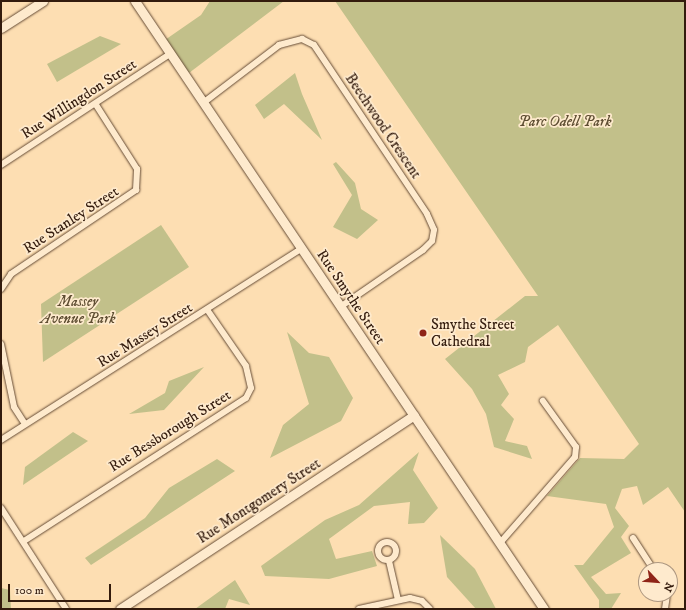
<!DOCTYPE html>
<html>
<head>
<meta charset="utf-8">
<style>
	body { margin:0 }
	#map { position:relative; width:686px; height:610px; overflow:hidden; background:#fddeb2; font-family:"IM FELL DW Pica",serif }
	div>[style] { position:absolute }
	.green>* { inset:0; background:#c2c08a }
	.roads { filter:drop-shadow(0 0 1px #664c36) drop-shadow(0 0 1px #664c36) }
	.street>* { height:6px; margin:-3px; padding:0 3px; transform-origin:3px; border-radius:3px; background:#feeacd }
	.street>.ring { margin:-3px; padding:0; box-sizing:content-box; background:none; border:6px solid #feeacd; border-radius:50% }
	.secondary>* { height:9px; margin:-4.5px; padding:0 4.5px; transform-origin:4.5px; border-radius:4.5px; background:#feeacd }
	.dots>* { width:11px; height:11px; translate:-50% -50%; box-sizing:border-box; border:2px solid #feeacd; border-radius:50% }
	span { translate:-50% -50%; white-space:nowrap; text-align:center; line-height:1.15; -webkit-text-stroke:3.5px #feeacd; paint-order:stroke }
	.street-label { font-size:15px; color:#331b0d }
	.park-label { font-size:15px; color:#5e4d32; font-style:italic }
	.poi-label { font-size:15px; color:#331b0d }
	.left { translate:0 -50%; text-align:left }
	.frame { position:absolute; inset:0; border:2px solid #331b0d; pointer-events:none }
	.north { position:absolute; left:638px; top:562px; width:40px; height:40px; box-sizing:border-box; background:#feeacd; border:1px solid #ad9780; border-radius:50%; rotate:116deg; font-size:11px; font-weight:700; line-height:16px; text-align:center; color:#331b0d }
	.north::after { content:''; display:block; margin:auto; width:14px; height:18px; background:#8f2418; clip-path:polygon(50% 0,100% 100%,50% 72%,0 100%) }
	.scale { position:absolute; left:8px; top:584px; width:103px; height:18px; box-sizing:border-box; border:2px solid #331b0d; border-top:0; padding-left:5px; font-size:12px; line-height:14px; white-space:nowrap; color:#331b0d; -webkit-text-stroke:3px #feeacd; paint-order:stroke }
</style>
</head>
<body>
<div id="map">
	<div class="green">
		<div style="clip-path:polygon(210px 1px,284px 1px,185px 76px,162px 42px,201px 15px)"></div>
		<div style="clip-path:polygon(335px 1px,685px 1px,685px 512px,668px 487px,643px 505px,637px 486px,622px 489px,615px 508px,629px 526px,621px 537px,631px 553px,591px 577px,606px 594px,621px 593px,611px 609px,599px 609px,599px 600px,574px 565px,583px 565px,614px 527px,606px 504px,547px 496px,580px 458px,624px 459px,639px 444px,558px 325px,528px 347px,525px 362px,498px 375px,509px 394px,501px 405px,514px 419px,505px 441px,527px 446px,532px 459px,494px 447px,486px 414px,472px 389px,445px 359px,525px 296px,538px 296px)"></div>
		<div style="clip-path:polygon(100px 36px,121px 44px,57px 82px,47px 64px)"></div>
		<div style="clip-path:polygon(295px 73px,302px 94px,322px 140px,284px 104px,264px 119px,255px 105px)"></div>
		<div style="clip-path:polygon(336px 162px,355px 183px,361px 209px,378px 220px,357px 239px,333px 227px,352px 195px,333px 164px)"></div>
		<div style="clip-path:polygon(161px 225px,189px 267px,43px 362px,41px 304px)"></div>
		<div style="clip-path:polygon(287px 332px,309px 353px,329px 357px,353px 398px,341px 421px,270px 458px,283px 425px,309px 404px)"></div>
		<div style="clip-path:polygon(204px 367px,164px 410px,129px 414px,165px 393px,169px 381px)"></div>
		<div style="clip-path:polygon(73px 432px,88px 441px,23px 485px,25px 467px)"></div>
		<div style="clip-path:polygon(419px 452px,413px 470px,438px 508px,424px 523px,408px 524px,410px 502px,374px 506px,329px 539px,336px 559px,372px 551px,377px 566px,329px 579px,265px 576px,261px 566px,325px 520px,359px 505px)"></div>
		<div style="clip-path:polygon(217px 459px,235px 471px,91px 565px,85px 558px,145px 518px,169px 488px)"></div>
		<div style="clip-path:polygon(440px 535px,475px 569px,496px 609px,476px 609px,447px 577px)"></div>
		<div style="clip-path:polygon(235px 580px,250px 605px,229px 599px,225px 609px,195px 609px)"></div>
		<div style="clip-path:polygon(1px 588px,10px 590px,11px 609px,1px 609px)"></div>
	</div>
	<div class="roads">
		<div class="street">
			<div style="left:203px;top:103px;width:96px;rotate:-37.3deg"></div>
			<div style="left:279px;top:45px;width:24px;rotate:-15deg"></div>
			<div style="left:302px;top:39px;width:13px;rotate:27deg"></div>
			<div style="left:314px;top:45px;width:203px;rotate:56.2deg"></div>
			<div style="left:427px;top:214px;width:17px;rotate:66deg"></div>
			<div style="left:434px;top:230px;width:11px;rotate:100deg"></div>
			<div style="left:432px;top:241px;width:13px;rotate:135deg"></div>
			<div style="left:423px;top:250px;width:101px;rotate:145.5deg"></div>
			<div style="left:1px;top:165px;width:202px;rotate:-33.3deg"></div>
			<div style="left:1px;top:289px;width:18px;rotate:-56deg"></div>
			<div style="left:11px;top:274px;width:151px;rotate:-33.9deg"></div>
			<div style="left:136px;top:190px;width:21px;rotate:-87deg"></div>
			<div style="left:137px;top:169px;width:76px;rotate:-122.6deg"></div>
			<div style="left:1px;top:344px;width:64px;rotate:78.3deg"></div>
			<div style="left:14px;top:407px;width:20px;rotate:57deg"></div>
			<div style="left:1px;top:440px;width:356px;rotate:-32.5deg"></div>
			<div style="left:1px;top:508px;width:120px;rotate:57.2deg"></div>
			<div style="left:633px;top:538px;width:38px;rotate:57deg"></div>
			<div style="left:24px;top:541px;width:264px;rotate:-32.8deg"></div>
			<div style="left:246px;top:398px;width:11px;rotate:-63deg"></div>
			<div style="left:251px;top:388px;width:23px;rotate:-103deg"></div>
			<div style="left:246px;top:366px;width:67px;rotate:-124.6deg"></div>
			<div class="ring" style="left:378px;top:542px;width:12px;height:12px"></div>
			<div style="left:500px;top:543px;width:114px;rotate:-48.9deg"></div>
			<div style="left:575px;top:457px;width:10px;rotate:-84deg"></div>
			<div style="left:576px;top:447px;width:57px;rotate:-125.7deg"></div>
			<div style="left:389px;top:561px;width:40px;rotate:77deg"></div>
			<div style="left:359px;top:609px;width:52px;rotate:-12.2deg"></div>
			<div style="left:410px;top:598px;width:12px;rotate:14deg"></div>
			<div style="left:422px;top:601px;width:11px;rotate:45deg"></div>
			<div style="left:665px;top:609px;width:15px;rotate:-82deg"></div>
		</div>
		<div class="secondary">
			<div style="left:135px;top:1px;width:733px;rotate:56.07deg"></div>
			<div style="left:1px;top:28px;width:50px;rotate:-32.7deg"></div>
			<div style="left:120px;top:609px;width:352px;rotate:-33.4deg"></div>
		</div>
	</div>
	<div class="dots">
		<div style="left:423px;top:333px;background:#8f2418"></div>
	</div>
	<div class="street-label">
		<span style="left:79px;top:99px;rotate:-33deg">Rue Willingdon Street</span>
		<span style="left:383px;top:126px;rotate:56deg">Beechwood Crescent</span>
		<span style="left:71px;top:220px;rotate:-33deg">Rue Stanley Street</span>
		<span style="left:351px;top:297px;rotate:56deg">Rue Smythe Street</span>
		<span style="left:145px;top:335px;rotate:-32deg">Rue Massey Street</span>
		<span style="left:170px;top:431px;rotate:-32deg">Rue Bessborough Street</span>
		<span style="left:259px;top:501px;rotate:-33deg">Rue Montgomery Street</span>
	</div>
	<div class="park-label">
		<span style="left:565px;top:122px">Parc Odell Park</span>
		<span style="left:78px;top:310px">Massey<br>Avenue Park</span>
	</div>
	<div class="poi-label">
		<span class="left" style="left:431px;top:333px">Smythe Street<br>Cathedral</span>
	</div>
	<div class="frame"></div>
	<div class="north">N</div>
	<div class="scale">100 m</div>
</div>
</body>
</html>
